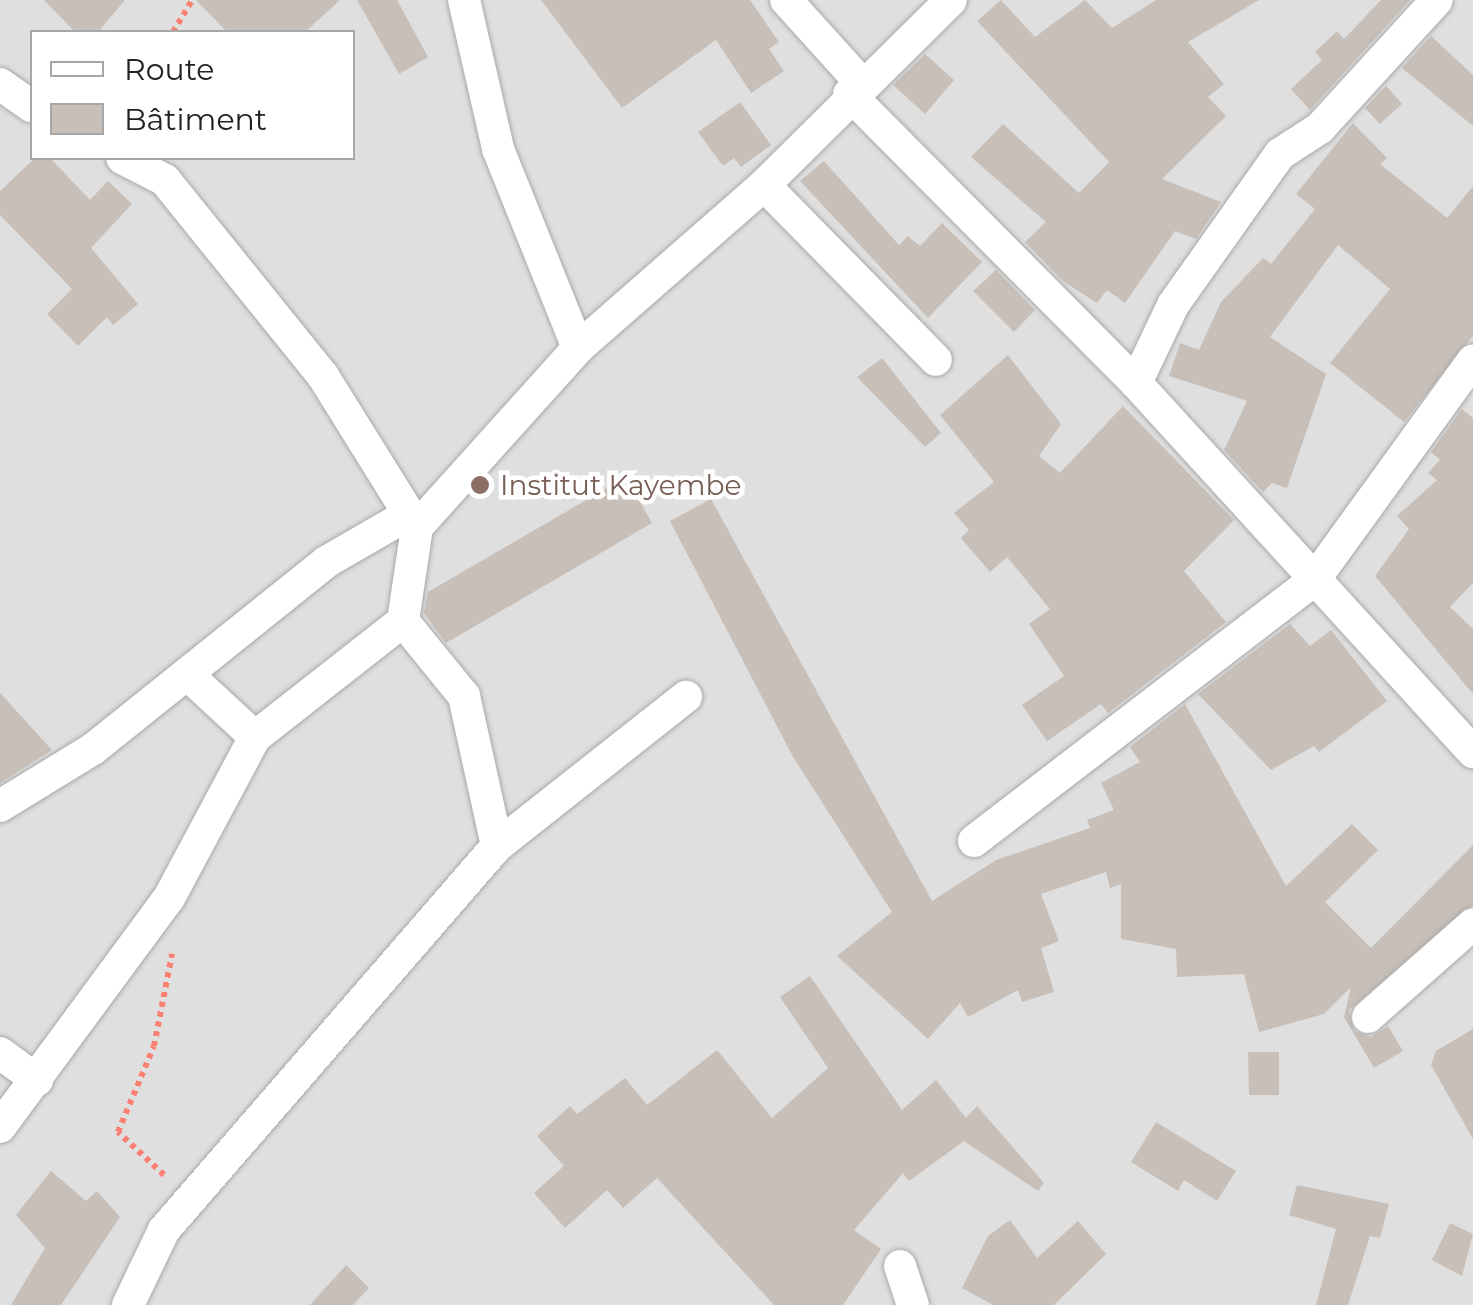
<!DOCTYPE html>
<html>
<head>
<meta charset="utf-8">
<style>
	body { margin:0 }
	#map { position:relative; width:1473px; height:1305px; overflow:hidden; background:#f2efe9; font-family:Montserrat,sans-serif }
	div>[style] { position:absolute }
	.residential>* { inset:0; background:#e0dfdf }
	.building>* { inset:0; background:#c7bfb8 }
	.path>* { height:6px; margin-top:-3px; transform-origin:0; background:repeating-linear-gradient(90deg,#fa8072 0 5px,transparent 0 10px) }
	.roads { filter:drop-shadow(0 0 2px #a9a9a9) drop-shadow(0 0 2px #a9a9a9) }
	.street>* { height:32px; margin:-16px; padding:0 16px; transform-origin:16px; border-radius:16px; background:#fff }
	.dots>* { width:28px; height:28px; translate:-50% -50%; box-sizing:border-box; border:5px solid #fff; border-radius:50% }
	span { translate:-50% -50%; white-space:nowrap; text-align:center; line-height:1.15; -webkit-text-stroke:9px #fff; paint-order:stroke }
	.education-label { font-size:28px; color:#785e54 }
	.left { translate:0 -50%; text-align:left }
	.legend { position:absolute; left:30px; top:30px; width:325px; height:130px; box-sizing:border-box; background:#fff; border:2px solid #a7a7a7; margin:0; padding:12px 18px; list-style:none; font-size:30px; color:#222 }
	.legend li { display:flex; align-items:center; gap:20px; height:50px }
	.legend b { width:50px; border:2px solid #a7a7a7 }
</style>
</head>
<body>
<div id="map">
	<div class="residential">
		<div style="clip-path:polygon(evenodd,0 0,1473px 0,1473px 1305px,0 1305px,0 0,32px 32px,352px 32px,352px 158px,32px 158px,32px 32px)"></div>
	</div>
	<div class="building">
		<div style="clip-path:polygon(44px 0,125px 0,98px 32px,75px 32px)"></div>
		<div style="clip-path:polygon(196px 0,340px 0,305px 32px,227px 32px)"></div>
		<div style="clip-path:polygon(357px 0,397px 0,428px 57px,399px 74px)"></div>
		<div style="clip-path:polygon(541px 0,750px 0,779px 42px,769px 49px,784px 71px,751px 93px,716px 40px,622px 108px)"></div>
		<div style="clip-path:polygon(1001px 0,1035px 37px,1085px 0,1112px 28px,1156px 0,1259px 0,1188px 42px,1224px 84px,1208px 97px,1226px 116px,1162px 179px,1221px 202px,1196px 239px,1175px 231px,1125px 303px,1107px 290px,1097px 303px,1063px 281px,1025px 242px,1046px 222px,971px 157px,1003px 124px,1079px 193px,1109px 162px,977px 21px)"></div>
		<div style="clip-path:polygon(1381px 0,1410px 0,1310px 110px,1291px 89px,1322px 60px,1315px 52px,1337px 31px,1344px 39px)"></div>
		<div style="clip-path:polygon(1431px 36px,1473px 75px,1473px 126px,1402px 68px)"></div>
		<div style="clip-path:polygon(925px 54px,954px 80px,925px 114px,893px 85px)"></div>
		<div style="clip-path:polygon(1386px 86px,1402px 104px,1380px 124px,1365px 108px)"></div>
		<div style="clip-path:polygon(740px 102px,771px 145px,741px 167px,734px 158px,723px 166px,698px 132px)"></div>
		<div style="clip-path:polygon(1353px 123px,1387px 158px,1380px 164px,1447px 218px,1473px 186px,1473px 336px,1404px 422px,1330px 363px,1390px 289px,1338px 245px,1270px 337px,1326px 374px,1287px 488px,1272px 483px,1263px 492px,1224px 450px,1247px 401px,1169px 376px,1180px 343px,1199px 350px,1221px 302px,1263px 258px,1271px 264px,1315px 209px,1296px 194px)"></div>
		<div style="clip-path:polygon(35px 158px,50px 158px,90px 200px,108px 181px,132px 204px,91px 248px,138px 304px,113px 325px,107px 317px,78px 346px,47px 314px,72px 289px,0 215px,0 191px)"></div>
		<div style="clip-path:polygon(824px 161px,899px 245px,908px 236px,920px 246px,942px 223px,982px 262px,928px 318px,800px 181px)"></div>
		<div style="clip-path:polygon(996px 270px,1035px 310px,1014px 332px,973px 291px)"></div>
		<div style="clip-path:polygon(1008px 355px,1061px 424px,1039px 456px,1060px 473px,1123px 406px,1234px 520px,1184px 571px,1226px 622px,1108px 713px,1101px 704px,1047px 741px,1022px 705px,1064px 676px,1029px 624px,1050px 609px,1007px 557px,990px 572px,961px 538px,969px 530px,954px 513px,994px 482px,940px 415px)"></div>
		<div style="clip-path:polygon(882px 358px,941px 433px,925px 447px,857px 377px)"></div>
		<div style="clip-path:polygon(1462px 409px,1473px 418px,1473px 583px,1450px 607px,1473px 629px,1473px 694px,1375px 576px,1409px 529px,1397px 516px,1437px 480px,1428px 473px,1440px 460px,1431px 452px)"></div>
		<div style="clip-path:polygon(626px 477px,652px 523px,446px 643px,424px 613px,428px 592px)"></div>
		<div style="clip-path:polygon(711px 499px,932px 901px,996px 860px,1090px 828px,1087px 820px,1114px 810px,1101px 783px,1140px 762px,1130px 747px,1185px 704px,1286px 886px,1352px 824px,1378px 850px,1325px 902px,1371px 948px,1473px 845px,1473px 905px,1349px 1010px,1354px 1031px,1371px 1037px,1388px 1026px,1403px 1051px,1374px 1068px,1344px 1017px,1351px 987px,1324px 1014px,1259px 1032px,1244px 974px,1177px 977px,1176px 949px,1121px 939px,1121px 884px,1110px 888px,1106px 872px,1041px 894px,1059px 941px,1041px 948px,1054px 992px,1022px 1002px,1018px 990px,968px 1017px,960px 1003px,928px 1039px,837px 956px,892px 912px,792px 755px,670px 521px)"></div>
		<div style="clip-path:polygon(1290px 624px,1310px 646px,1331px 630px,1387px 701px,1319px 752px,1314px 746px,1271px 770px,1198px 694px)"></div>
		<div style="clip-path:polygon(0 693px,52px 750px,0 783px)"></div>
		<div style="clip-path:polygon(810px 976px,902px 1110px,936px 1080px,966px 1118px,977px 1106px,1044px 1183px,1038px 1191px,964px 1141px,909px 1181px,903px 1173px,854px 1230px,881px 1249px,843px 1305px,774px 1305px,657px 1178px,623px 1208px,607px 1190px,565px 1228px,534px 1193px,564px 1166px,537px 1136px,570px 1106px,577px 1114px,625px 1078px,647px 1105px,717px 1050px,772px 1118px,828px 1068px,780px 997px)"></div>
		<div style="clip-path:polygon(1473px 1029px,1473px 1139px,1431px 1065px,1436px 1051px)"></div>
		<div style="clip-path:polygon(1248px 1052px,1279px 1052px,1279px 1095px,1249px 1095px)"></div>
		<div style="clip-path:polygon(1156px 1122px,1236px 1171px,1217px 1201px,1184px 1180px,1178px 1191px,1131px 1162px)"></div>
		<div style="clip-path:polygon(51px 1171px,86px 1201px,97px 1191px,120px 1217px,61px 1305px,11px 1305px,45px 1248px,16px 1215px)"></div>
		<div style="clip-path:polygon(1297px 1185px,1389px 1204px,1380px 1238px,1370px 1236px,1348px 1305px,1316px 1305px,1336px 1229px,1289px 1215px)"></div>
		<div style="clip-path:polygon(1010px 1220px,1037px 1258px,1078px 1221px,1106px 1254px,1054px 1305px,993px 1305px,962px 1288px,988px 1236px)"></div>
		<div style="clip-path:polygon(1450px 1223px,1473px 1234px,1462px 1276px,1432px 1260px)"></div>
		<div style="clip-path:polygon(346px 1265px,369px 1288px,353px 1305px,310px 1305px)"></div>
	</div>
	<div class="path">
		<div style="left:173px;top:32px;width:37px;rotate:-59deg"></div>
		<div style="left:164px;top:1175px;width:63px;rotate:-136.9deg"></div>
		<div style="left:118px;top:1132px;width:93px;rotate:-67.3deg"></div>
		<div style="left:154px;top:1046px;width:94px;rotate:-78.9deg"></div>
	</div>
	<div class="roads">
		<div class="street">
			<div style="left:464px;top:0;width:153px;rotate:77.1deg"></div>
			<div style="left:498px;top:149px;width:214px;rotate:68.1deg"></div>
			<div style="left:786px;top:0;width:110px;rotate:47.9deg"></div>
			<div style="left:0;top:84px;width:39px;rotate:35deg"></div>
			<div style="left:849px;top:94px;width:407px;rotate:45.2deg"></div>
			<div style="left:1136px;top:383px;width:500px;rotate:47.6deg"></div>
			<div style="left:764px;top:185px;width:245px;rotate:45.5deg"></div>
			<div style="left:1136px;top:383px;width:86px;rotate:-64.6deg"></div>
			<div style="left:1173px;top:305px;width:185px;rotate:-54.7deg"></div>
			<div style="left:1280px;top:154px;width:48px;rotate:-33deg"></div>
			<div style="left:1320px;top:128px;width:173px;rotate:-47.6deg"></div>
			<div style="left:417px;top:527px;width:241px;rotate:-48deg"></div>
			<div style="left:578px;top:348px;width:247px;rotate:-41.2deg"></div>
			<div style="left:764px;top:185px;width:263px;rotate:-44.7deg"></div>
			<div style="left:403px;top:621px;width:97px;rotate:50.9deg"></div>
			<div style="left:464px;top:696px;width:154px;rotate:77.6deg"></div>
			<div style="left:188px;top:675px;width:91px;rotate:42.8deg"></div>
			<div style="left:0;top:806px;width:109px;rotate:-31.5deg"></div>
			<div style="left:93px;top:749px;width:299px;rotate:-38.7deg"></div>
			<div style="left:326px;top:562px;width:96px;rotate:-30deg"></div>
			<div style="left:974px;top:841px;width:429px;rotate:-37.5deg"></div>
			<div style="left:1314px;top:580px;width:271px;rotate:-54.1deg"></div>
			<div style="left:1368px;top:1017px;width:140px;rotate:-41.5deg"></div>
			<div style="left:0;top:1053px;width:46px;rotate:36.1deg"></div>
			<div style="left:0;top:1127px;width:285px;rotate:-53.6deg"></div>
			<div style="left:169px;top:898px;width:183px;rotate:-61.9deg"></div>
			<div style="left:255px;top:737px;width:188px;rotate:-38.1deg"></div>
			<div style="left:403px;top:621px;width:95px;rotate:-81.5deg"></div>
			<div style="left:417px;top:527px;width:178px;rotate:-121.9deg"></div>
			<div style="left:323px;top:376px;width:252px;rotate:-128.9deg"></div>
			<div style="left:165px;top:180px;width:48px;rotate:-152.9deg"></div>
			<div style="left:900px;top:1266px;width:41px;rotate:71.6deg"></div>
			<div style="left:128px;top:1305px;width:83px;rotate:-64.4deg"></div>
			<div style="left:164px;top:1230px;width:508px;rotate:-49.07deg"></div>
			<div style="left:497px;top:846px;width:241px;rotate:-38.3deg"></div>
		</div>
	</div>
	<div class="dots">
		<div style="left:480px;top:485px;background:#8d6e63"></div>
	</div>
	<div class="education-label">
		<span class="left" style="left:500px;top:485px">Institut Kayembe</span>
	</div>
	<ul class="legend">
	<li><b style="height:12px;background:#fff"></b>Route</li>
	<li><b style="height:28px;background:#c7bfb8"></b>Bâtiment</li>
	</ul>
</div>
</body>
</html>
